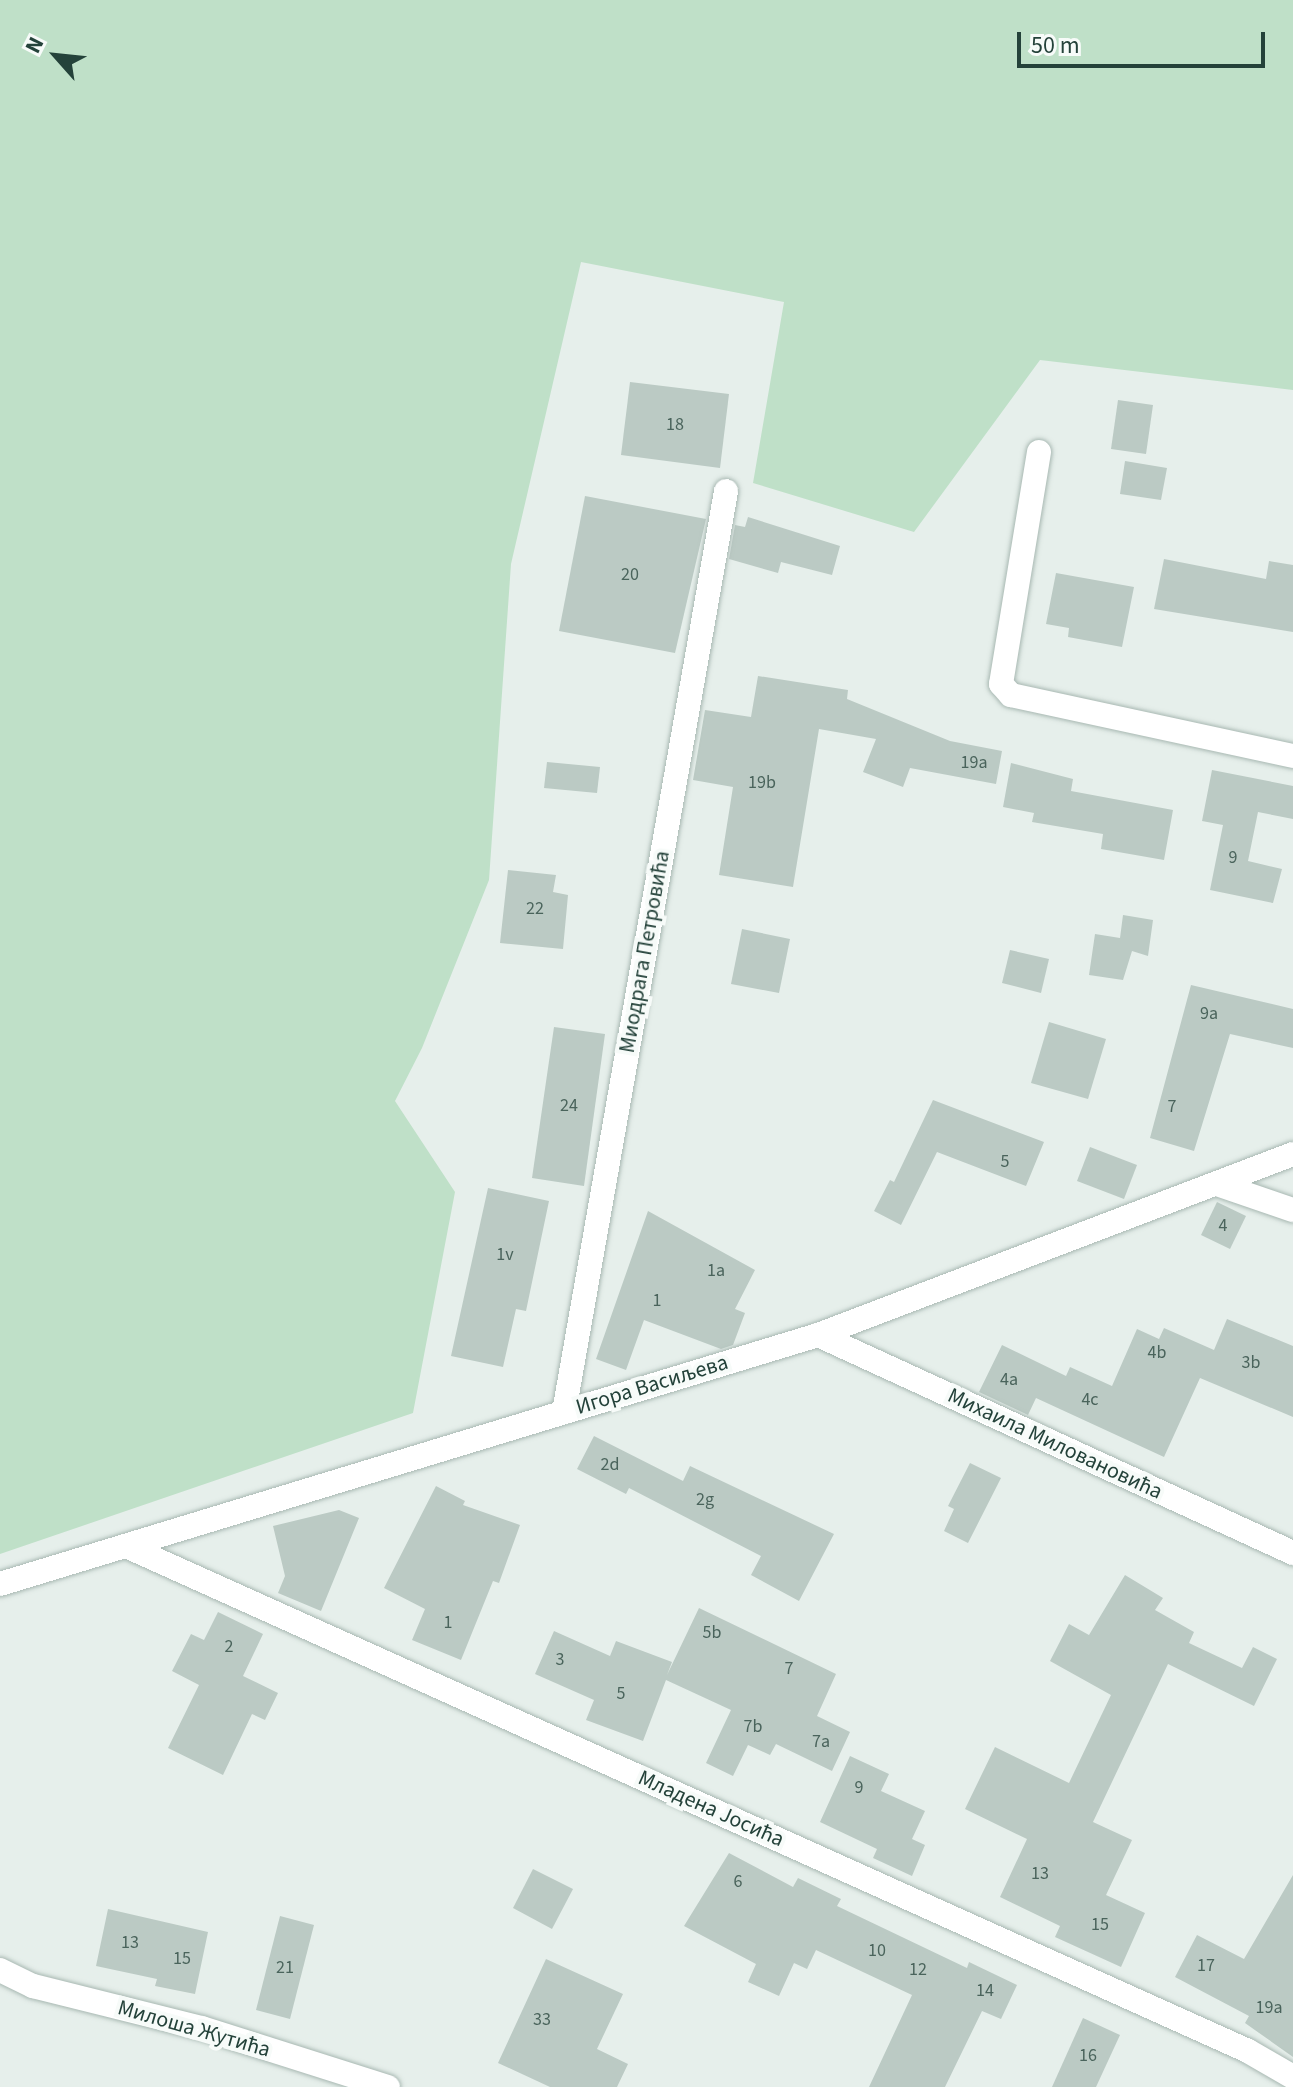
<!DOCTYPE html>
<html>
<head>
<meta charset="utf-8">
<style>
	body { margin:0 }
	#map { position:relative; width:1293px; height:2087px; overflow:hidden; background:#e6efeb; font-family:"Source Sans 3",sans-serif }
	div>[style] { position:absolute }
	.green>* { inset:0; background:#bfe0c8 }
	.building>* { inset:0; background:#bbcac4 }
	.roads { filter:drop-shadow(0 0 2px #a8b8b2) drop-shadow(0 0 2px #a8b8b2) }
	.minor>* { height:24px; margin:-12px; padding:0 12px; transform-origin:12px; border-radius:12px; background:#fff }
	span { translate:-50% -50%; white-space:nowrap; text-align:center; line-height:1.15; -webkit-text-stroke:8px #f7fbf9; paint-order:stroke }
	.number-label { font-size:18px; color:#4a645c }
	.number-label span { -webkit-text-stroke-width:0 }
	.street-label { font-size:22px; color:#24423a }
	.north { position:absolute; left:16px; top:16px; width:80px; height:80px; -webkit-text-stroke:6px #f7fbf9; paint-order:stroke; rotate:297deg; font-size:22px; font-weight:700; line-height:32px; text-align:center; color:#24423a }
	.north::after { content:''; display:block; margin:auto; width:28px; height:36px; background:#24423a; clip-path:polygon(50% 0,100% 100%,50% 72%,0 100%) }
	.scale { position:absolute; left:1017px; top:32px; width:248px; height:36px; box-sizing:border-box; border:4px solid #24423a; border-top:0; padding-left:10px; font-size:24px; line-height:28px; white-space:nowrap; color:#24423a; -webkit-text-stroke:6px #f7fbf9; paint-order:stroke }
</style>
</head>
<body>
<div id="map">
	<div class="green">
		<div style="clip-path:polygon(0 0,1293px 0,1293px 390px,1040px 360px,914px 532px,753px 483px,784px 302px,581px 262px,511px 564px,489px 880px,422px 1048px,395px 1101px,455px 1192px,413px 1413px,0 1554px)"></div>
	</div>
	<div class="building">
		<div style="clip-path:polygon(630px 382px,729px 394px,720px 468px,621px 455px)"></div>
		<div style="clip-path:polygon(1118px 400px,1153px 405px,1146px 454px,1111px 449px)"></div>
		<div style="clip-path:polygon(1125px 461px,1167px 468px,1161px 500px,1120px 494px)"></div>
		<div style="clip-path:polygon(585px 496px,706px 519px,675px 653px,559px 631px)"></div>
		<div style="clip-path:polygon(748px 517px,840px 546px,832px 575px,781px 562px,778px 573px,729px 559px,735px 525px,745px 527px)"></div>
		<div style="clip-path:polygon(1164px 559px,1266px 579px,1269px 561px,1293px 565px,1293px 632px,1154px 609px)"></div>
		<div style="clip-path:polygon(1056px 573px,1134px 587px,1122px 647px,1068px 637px,1069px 628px,1046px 624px)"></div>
		<div style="clip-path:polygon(758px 676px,848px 690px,847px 699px,950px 741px,1002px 751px,996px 784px,910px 768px,903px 787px,863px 772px,876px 739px,819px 729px,793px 887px,719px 875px,733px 787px,693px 780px,705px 710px,751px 717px)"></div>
		<div style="clip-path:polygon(547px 762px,600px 767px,597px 793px,544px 788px)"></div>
		<div style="clip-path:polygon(1011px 763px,1073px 779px,1071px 791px,1173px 810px,1164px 860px,1101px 849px,1103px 834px,1032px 822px,1034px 813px,1003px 807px)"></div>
		<div style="clip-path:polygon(1212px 770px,1293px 786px,1293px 819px,1258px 812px,1248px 861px,1282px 869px,1273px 903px,1210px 890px,1223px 825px,1202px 821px)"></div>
		<div style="clip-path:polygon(508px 870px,556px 875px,553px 892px,568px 895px,563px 949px,500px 943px)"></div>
		<div style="clip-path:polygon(1123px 915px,1153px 920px,1148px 956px,1132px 951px,1123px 980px,1089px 975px,1095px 934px,1120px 938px)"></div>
		<div style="clip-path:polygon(742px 929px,790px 939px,779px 993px,731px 984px)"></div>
		<div style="clip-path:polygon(1010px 950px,1049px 959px,1041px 993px,1002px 983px)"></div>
		<div style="clip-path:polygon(1191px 985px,1293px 1009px,1293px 1048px,1230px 1034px,1194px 1151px,1150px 1138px)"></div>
		<div style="clip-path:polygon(1049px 1022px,1106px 1039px,1088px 1099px,1031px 1083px)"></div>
		<div style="clip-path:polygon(554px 1027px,605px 1034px,584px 1186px,532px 1178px)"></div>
		<div style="clip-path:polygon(933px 1100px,1044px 1142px,1026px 1186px,937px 1152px,901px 1225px,874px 1211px,890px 1180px,894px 1182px)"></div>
		<div style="clip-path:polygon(1090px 1147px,1137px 1165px,1124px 1199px,1077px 1181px)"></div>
		<div style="clip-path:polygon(488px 1188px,549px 1201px,526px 1311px,516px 1309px,503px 1367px,451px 1356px)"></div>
		<div style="clip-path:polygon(1217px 1202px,1246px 1216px,1230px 1249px,1201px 1235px)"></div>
		<div style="clip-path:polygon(648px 1211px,755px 1270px,735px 1309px,745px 1313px,733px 1345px,721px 1349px,644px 1320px,626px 1370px,596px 1359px)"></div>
		<div style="clip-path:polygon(1227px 1319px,1293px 1346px,1293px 1417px,1200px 1378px,1164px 1457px,1036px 1398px,1028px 1415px,979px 1392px,1002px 1345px,1066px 1376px,1070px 1367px,1112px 1386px,1137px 1329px,1159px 1339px,1164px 1328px,1214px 1350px)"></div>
		<div style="clip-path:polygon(594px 1436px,683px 1481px,690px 1466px,834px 1534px,799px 1601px,751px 1575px,761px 1556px,629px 1488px,626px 1494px,577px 1469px)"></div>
		<div style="clip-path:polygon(970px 1463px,1001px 1478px,968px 1543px,944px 1531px,954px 1509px,948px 1506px)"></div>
		<div style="clip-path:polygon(436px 1486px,465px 1501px,463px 1505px,520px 1525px,499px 1583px,493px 1581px,461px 1660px,412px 1640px,425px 1609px,384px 1588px)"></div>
		<div style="clip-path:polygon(339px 1510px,359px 1518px,321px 1611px,278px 1593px,285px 1576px,273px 1526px)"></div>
		<div style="clip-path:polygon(1125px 1575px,1163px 1598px,1155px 1610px,1194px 1632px,1189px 1643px,1242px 1668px,1253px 1647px,1277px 1659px,1254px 1706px,1168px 1664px,1093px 1822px,1132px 1840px,1106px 1895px,1145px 1913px,1121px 1967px,1055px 1937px,1060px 1926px,1000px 1897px,1027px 1839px,965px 1809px,995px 1747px,1069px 1783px,1111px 1695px,1050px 1661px,1069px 1624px,1089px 1635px)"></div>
		<div style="clip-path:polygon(699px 1608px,836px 1674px,817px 1716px,850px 1732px,832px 1771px,776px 1744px,770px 1755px,748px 1745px,733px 1776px,706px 1763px,731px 1710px,666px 1680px,643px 1741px,586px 1720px,594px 1700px,535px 1674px,554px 1631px,610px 1656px,616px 1641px,672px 1662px,667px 1675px)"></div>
		<div style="clip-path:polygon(218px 1612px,263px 1634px,243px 1676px,278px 1693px,265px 1720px,252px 1714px,223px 1775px,168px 1748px,199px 1685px,172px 1671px,191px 1634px,204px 1640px)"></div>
		<div style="clip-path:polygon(850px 1756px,889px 1774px,881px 1791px,925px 1811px,912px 1839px,925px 1845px,912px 1876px,873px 1858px,877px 1849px,820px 1822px)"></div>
		<div style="clip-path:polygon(729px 1853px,793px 1887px,798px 1878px,841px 1899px,837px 1906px,967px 1968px,969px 1962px,1017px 1985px,1001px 2019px,982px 2011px,945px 2087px,869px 2087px,912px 1995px,816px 1950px,807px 1969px,794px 1963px,779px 1996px,748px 1982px,756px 1964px,684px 1926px)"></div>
		<div style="clip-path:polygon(533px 1869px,573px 1889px,552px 1929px,513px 1908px)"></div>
		<div style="clip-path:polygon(1293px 1875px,1293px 2057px,1245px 2023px,1249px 2016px,1175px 1977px,1197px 1935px,1244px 1959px)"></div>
		<div style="clip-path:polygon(108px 1909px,208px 1932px,195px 1994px,155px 1986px,157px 1979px,96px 1966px)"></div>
		<div style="clip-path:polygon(280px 1916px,314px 1925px,290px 2019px,256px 2010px)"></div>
		<div style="clip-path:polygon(546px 1959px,623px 1994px,597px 2049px,628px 2064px,617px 2087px,550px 2087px,498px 2063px)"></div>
		<div style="clip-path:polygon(1083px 2018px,1120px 2035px,1096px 2087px,1052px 2087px)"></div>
	</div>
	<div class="roads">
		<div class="minor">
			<div style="left:1039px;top:452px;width:235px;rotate:99.3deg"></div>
			<div style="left:1001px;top:684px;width:15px;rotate:48deg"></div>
			<div style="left:1011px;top:695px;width:289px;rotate:12.2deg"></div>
			<div style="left:1217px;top:1184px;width:80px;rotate:18.9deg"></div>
			<div style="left:818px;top:1335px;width:523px;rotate:24.65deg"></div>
			<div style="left:564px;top:1412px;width:935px;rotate:-80.02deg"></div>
			<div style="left:126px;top:1546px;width:1230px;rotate:24.23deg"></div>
			<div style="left:1248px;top:2051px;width:52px;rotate:30deg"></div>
			<div style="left:0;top:1584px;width:855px;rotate:-16.93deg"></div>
			<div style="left:818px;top:1335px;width:508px;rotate:-20.86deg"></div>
			<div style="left:0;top:1970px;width:37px;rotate:26deg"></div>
			<div style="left:33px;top:1986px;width:174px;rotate:14deg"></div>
			<div style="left:202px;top:2028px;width:195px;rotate:17.6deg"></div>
		</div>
	</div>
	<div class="number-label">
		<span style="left:675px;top:425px">18</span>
		<span style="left:630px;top:575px">20</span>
		<span style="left:974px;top:763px">19a</span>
		<span style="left:762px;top:783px">19b</span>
		<span style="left:1233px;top:858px">9</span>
		<span style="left:535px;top:909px">22</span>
		<span style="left:1209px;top:1014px">9a</span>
		<span style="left:569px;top:1106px">24</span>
		<span style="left:1172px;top:1107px">7</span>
		<span style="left:1005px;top:1162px">5</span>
		<span style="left:1223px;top:1226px">4</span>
		<span style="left:505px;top:1255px">1v</span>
		<span style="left:716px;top:1271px">1a</span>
		<span style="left:657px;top:1301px">1</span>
		<span style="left:1157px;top:1353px">4b</span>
		<span style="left:1251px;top:1363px">3b</span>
		<span style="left:1009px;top:1380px">4a</span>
		<span style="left:1090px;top:1400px">4c</span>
		<span style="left:610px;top:1465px">2d</span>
		<span style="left:705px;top:1500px">2g</span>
		<span style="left:448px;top:1623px">1</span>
		<span style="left:712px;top:1633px">5b</span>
		<span style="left:229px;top:1647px">2</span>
		<span style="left:560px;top:1660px">3</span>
		<span style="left:789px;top:1669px">7</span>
		<span style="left:621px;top:1694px">5</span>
		<span style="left:753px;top:1727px">7b</span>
		<span style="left:821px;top:1742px">7a</span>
		<span style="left:859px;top:1788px">9</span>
		<span style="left:1040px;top:1874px">13</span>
		<span style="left:738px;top:1882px">6</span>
		<span style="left:1100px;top:1925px">15</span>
		<span style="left:130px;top:1943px">13</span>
		<span style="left:877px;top:1951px">10</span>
		<span style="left:182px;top:1959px">15</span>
		<span style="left:1206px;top:1966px">17</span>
		<span style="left:285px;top:1968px">21</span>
		<span style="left:918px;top:1970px">12</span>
		<span style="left:985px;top:1991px">14</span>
		<span style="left:1269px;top:2008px">19a</span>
		<span style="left:542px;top:2020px">33</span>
		<span style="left:1088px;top:2056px">16</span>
	</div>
	<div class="street-label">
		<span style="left:645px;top:952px;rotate:-80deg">Миодрага Петровића</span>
		<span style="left:652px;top:1385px;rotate:-17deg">Игора Васиљева</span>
		<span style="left:1055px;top:1444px;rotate:25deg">Михаила Миловановића</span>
		<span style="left:711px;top:1809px;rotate:24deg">Младена Јосића</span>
		<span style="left:194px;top:2029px;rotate:16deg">Милоша Жутића</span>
	</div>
	<div class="north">N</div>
	<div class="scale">50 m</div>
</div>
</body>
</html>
